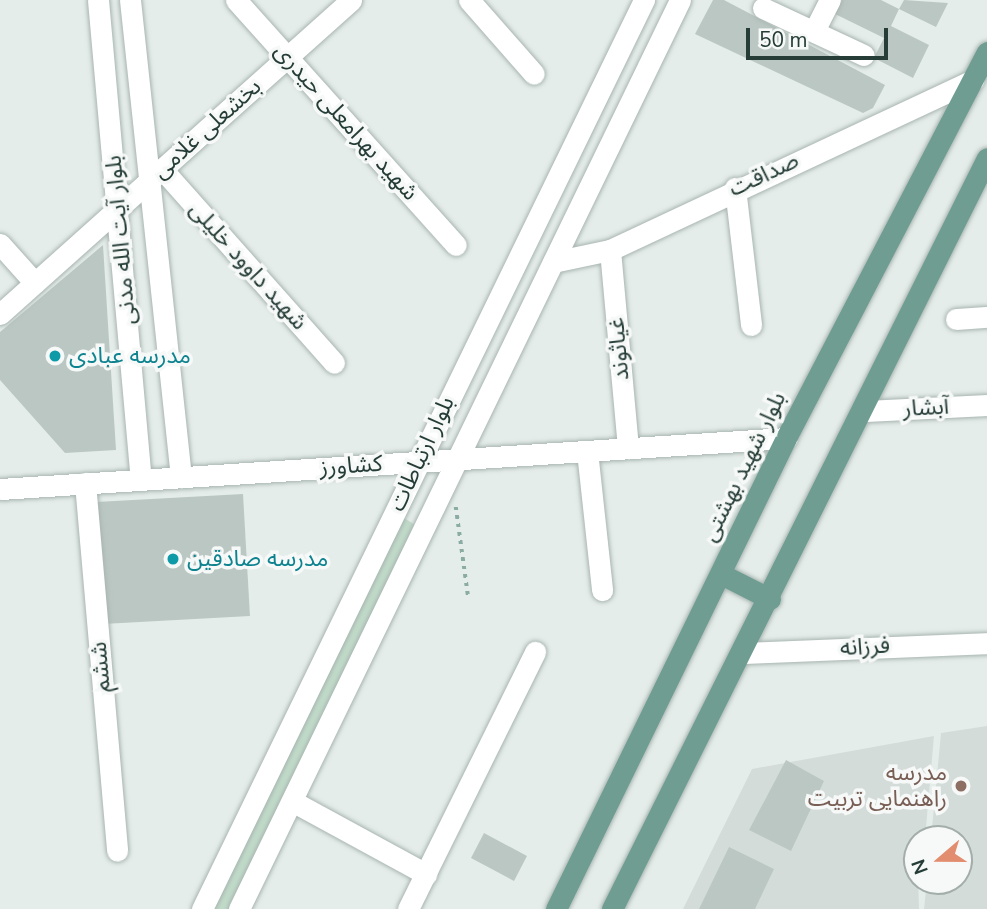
<!DOCTYPE html>
<html>
<head>
<meta charset="utf-8">
<style>
	body { margin:0 }
	#map { position:relative; width:987px; height:909px; overflow:hidden; background:#e5edea; font-family:"Nunito Sans","Noto Sans Arabic",sans-serif }
	div>[style] { position:absolute }
	.built>* { inset:0; background:#d4dcd9 }
	.green>* { inset:0; background:#c1dbc9 }
	.building>* { inset:0; background:#bbc7c3 }
	.path>* { height:3.5px; margin-top:-1.75px; transform-origin:0; background:repeating-linear-gradient(90deg,#8aaca2 0 3.5px,transparent 0 8.5px) }
	.roads { filter:drop-shadow(0 0 2px #a8b5b1) drop-shadow(0 0 2px #a8b5b1) }
	.minor>* { height:21px; margin:-10.5px; padding:0 10.5px; transform-origin:10.5px; border-radius:10.5px; background:#fff }
	.tertiary>* { height:21px; margin:-10.5px; padding:0 10.5px; transform-origin:10.5px; border-radius:10.5px; background:#fff }
	.primary>* { height:21px; margin:-10.5px; padding:0 10.5px; transform-origin:10.5px; border-radius:10.5px; background:#6f9d92 }
	.dots>* { width:19px; height:19px; translate:-50% -50%; box-sizing:border-box; border:4px solid #f6f9f8; border-radius:50% }
	span { translate:-50% -50%; white-space:nowrap; text-align:center; line-height:1.15; -webkit-text-stroke:7px #f6f9f8; paint-order:stroke }
	.street-label { font-size:23px; color:#263d37 }
	.culture-label { font-size:23px; color:#0d838f }
	.left { translate:0 -50%; text-align:left }
	.education-label { font-size:23px; color:#785e54 }
	.right { translate:-100% -50%; text-align:right }
	.north { position:absolute; left:903px; top:825px; width:70px; height:70px; box-sizing:border-box; background:#f6f9f8; border:2px solid #a3aeab; border-radius:50%; rotate:250deg; font-size:19px; font-weight:700; line-height:28px; text-align:center; color:#263d37 }
	.north::after { content:''; display:block; margin:auto; width:24px; height:32px; background:#e28d6f; clip-path:polygon(50% 0,100% 100%,50% 72%,0 100%) }
	.scale { position:absolute; left:746px; top:28px; width:142px; height:32px; box-sizing:border-box; border:4px solid #263d37; border-top:0; padding-left:9px; font-size:21px; line-height:24px; white-space:nowrap; color:#263d37; -webkit-text-stroke:5px #f6f9f8; paint-order:stroke }
</style>
</head>
<body>
<div id="map">
	<div class="built">
		<div style="clip-path:polygon(987px 726px,987px 909px,924px 909px,927px 881px,959px 881px,959px 839px,931px 839px,941px 733px)"></div>
		<div style="clip-path:polygon(934px 736px,925px 839px,917px 839px,919px 909px,683px 909px,752px 769px)"></div>
	</div>
	<div class="green">
		<div style="clip-path:polygon(404px 518px,417px 526px,239px 909px,202px 909px,396px 520px)"></div>
	</div>
	<div class="building">
		<div style="clip-path:polygon(713px 0,724px 0,885px 85px,873px 108px,863px 113px,695px 34px)"></div>
		<div style="clip-path:polygon(842px 0,881px 0,899px 9px,904px 0,948px 3px,936px 27px,899px 9px,891px 26px,929px 45px,913px 78px,874px 58px,884px 38px,835px 14px)"></div>
		<div style="clip-path:polygon(103px 245px,116px 450px,65px 453px,0 380px,0 332px)"></div>
		<div style="clip-path:polygon(243px 494px,250px 616px,103px 624px,96px 502px)"></div>
		<div style="clip-path:polygon(786px 760px,824px 781px,791px 851px,749px 830px)"></div>
		<div style="clip-path:polygon(484px 833px,527px 856px,514px 881px,471px 858px)"></div>
		<div style="clip-path:polygon(729px 847px,774px 869px,755px 909px,699px 909px)"></div>
	</div>
	<div class="path">
		<div style="left:456px;top:507px;width:89px;rotate:82.2deg"></div>
	</div>
	<div class="roads">
		<div class="minor">
			<div style="left:236px;top:0;width:329px;rotate:48.1deg"></div>
			<div style="left:469px;top:0;width:98px;rotate:48.7deg"></div>
			<div style="left:763px;top:8px;width:111px;rotate:25deg"></div>
			<div style="left:814px;top:31px;width:35px;rotate:-63deg"></div>
			<div style="left:162px;top:169px;width:259px;rotate:48.4deg"></div>
			<div style="left:735px;top:188px;width:138px;rotate:83.3deg"></div>
			<div style="left:0;top:244px;width:52px;rotate:48.1deg"></div>
			<div style="left:610px;top:250px;width:199px;rotate:84.8deg"></div>
			<div style="left:553px;top:262px;width:58px;rotate:-11.9deg"></div>
			<div style="left:610px;top:250px;width:401px;rotate:-25.1deg"></div>
			<div style="left:0;top:314px;width:471px;rotate:-41.8deg"></div>
			<div style="left:956px;top:319px;width:31px;rotate:-4deg"></div>
			<div style="left:587px;top:451px;width:140px;rotate:83.8deg"></div>
			<div style="left:85px;top:483px;width:369px;rotate:85deg"></div>
			<div style="left:742px;top:653px;width:245px;rotate:-2.3deg"></div>
			<div style="left:292px;top:801px;width:153px;rotate:28.6deg"></div>
			<div style="left:408px;top:909px;width:287px;rotate:-63.7deg"></div>
		</div>
		<div class="tertiary">
			<div style="left:98px;top:0;width:482px;rotate:84.9deg"></div>
			<div style="left:130px;top:0;width:480px;rotate:83.9deg"></div>
			<div style="left:866px;top:411px;width:121px;rotate:-2.8deg"></div>
			<div style="left:0;top:489px;width:788px;rotate:-3.71deg"></div>
			<div style="left:202px;top:909px;width:1011px;rotate:-64.07deg"></div>
			<div style="left:239px;top:909px;width:1010px;rotate:-64.12deg"></div>
		</div>
		<div class="primary">
			<div style="left:721px;top:574px;width:55px;rotate:27deg"></div>
			<div style="left:556px;top:909px;width:524px;rotate:-63.97deg"></div>
			<div style="left:786px;top:438px;width:435px;rotate:-62.5deg"></div>
			<div style="left:612px;top:909px;width:839px;rotate:-63.47deg"></div>
		</div>
	</div>
	<div class="dots">
		<div style="left:55px;top:356px;background:#0f9aa8"></div>
		<div style="left:173px;top:559px;background:#0f9aa8"></div>
		<div style="left:961px;top:786px;background:#8d6e63"></div>
	</div>
	<div class="street-label">
		<span style="left:346px;top:122px;rotate:48deg">شهید بهرامعلی حیدری</span>
		<span style="left:207px;top:129px;rotate:-42deg">بخشعلی غلامی</span>
		<span style="left:764px;top:175px;rotate:-25deg">صداقت</span>
		<span style="left:121px;top:240px;rotate:-95deg">بلوار آیت الله مدنی</span>
		<span style="left:248px;top:266px;rotate:48deg">شهید داوود خلیلی</span>
		<span style="left:619px;top:349px;rotate:-95deg">غیاثوند</span>
		<span style="left:926px;top:408px;rotate:-3deg">آبشار</span>
		<span style="left:422px;top:454px;rotate:-65deg">بلوار ارتباطات</span>
		<span style="left:351px;top:466px;rotate:-4deg">کشاورز</span>
		<span style="left:744px;top:467px;rotate:-64deg">بلوار شهید بهشتی</span>
		<span style="left:865px;top:647px;rotate:-3deg">فرزانه</span>
		<span style="left:101px;top:667px;rotate:-95deg">ششم</span>
	</div>
	<div class="culture-label">
		<span class="left" style="left:69px;top:356px">مدرسه عبادی</span>
		<span class="left" style="left:187px;top:559px">مدرسه صادقین</span>
	</div>
	<div class="education-label">
		<span class="right" style="left:947px;top:786px">مدرسه<br>راهنمایی تربیت</span>
	</div>
	<div class="north">N</div>
	<div class="scale">50 m</div>
</div>
</body>
</html>
